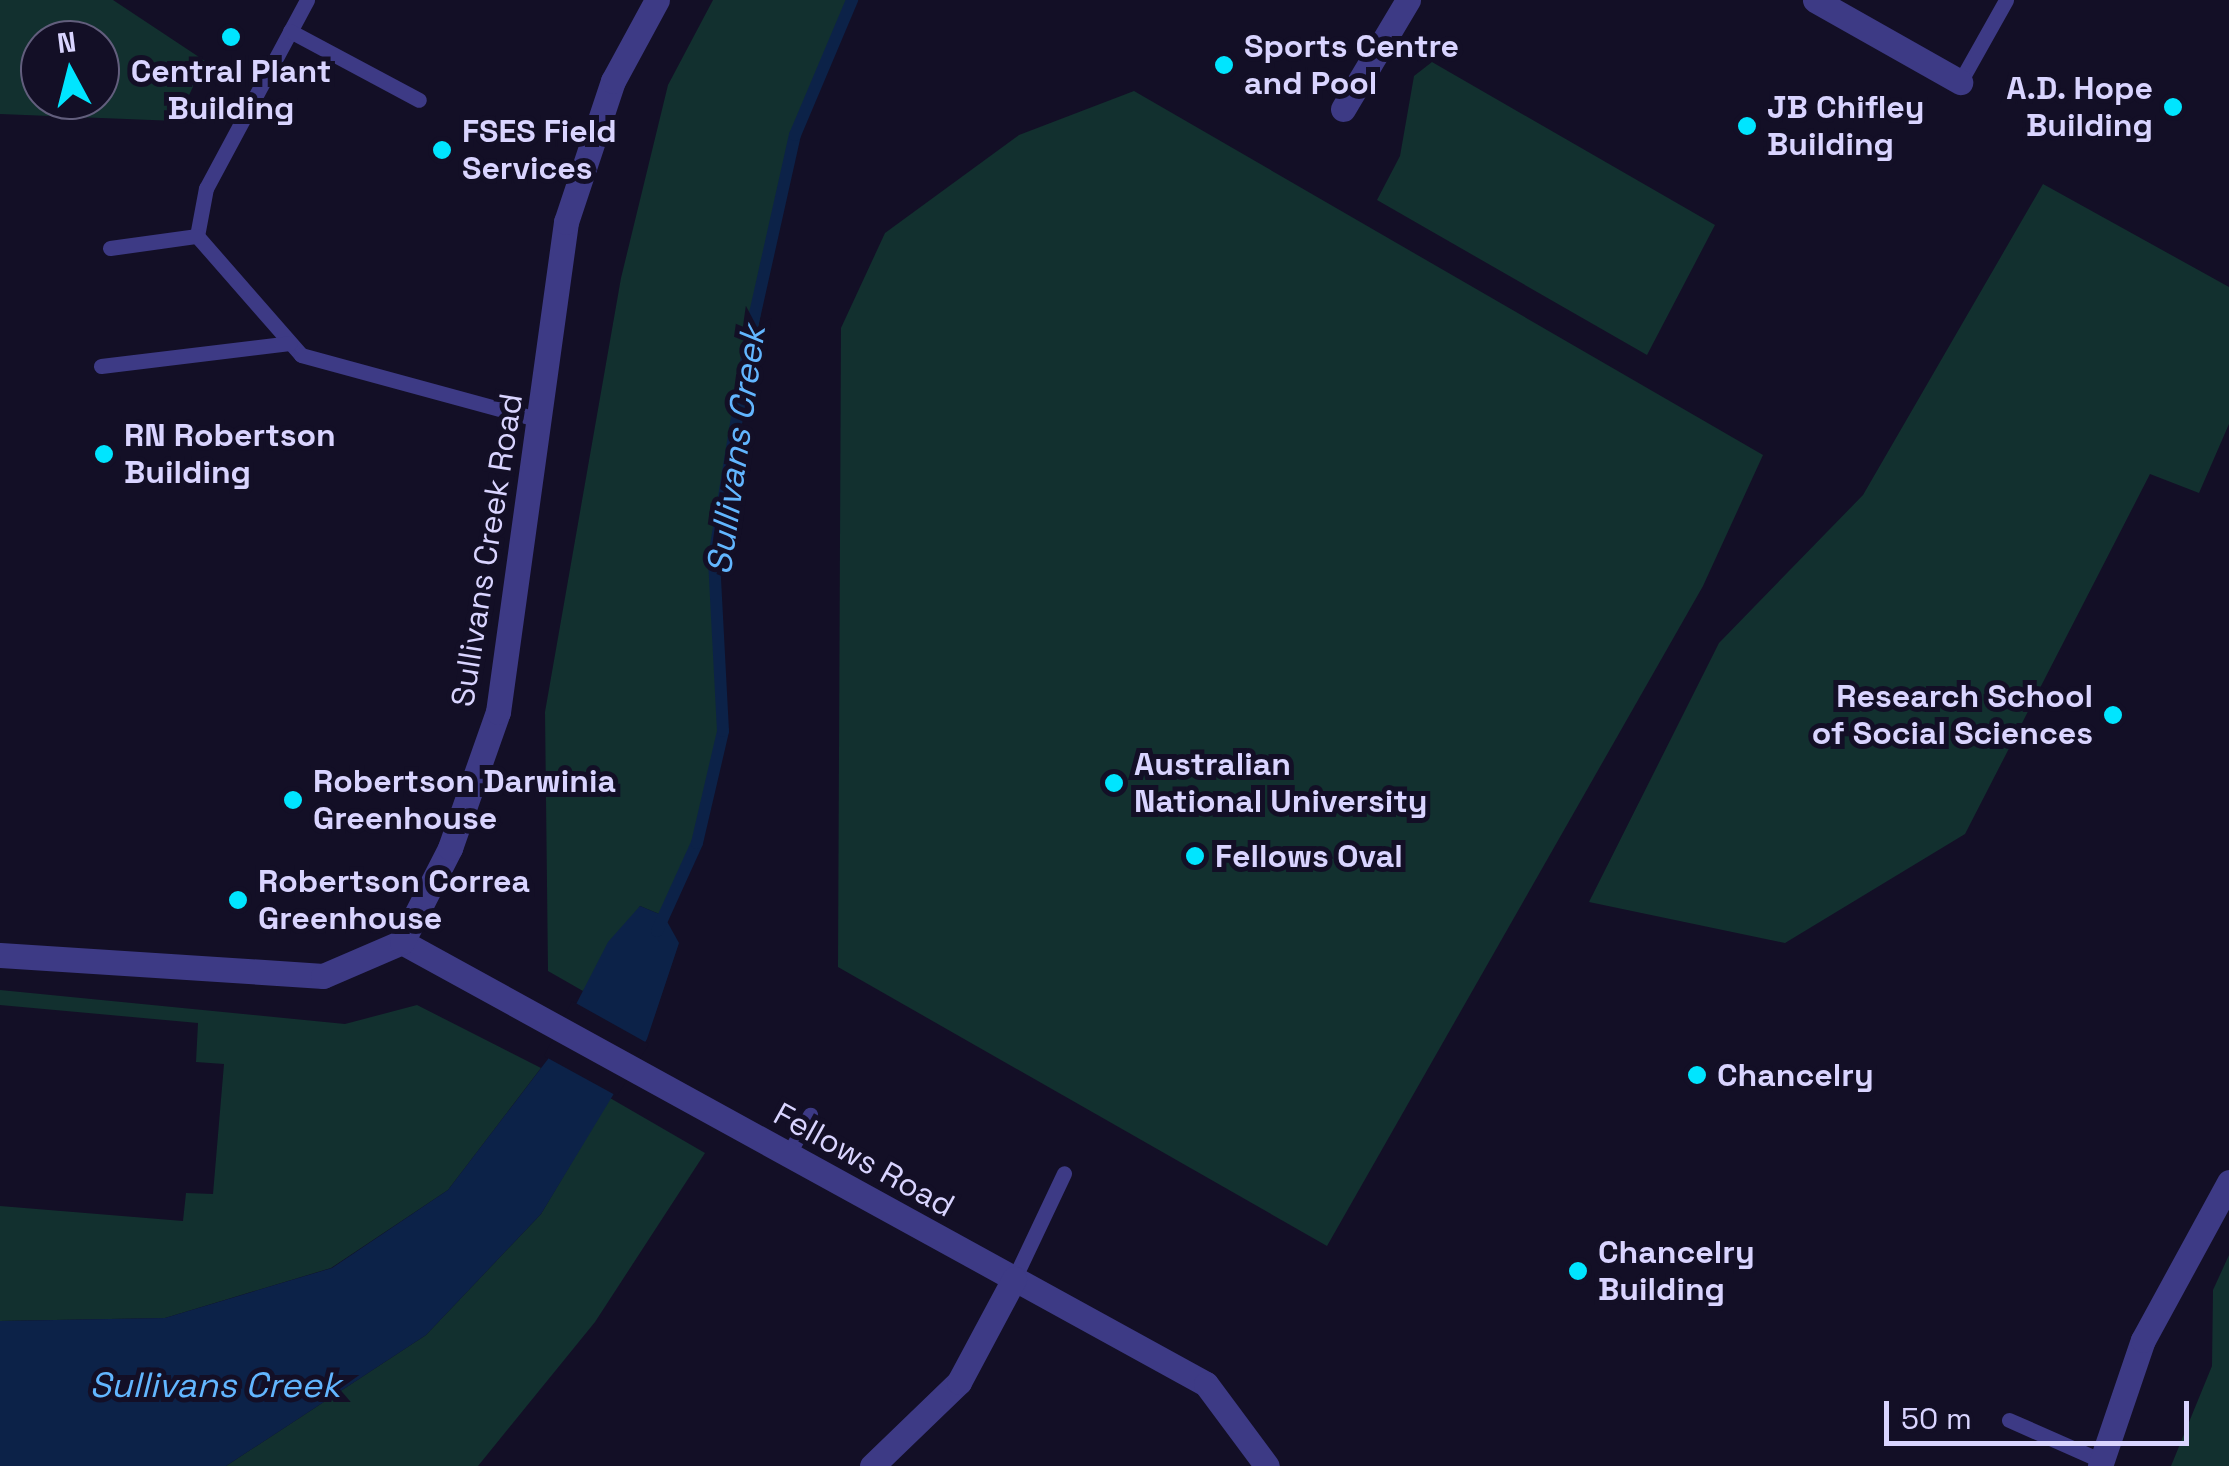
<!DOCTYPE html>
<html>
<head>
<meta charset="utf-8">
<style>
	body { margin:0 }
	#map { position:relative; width:2229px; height:1466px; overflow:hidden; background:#130f26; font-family:"Space Grotesk",sans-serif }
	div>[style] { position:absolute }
	.green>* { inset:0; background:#12302f }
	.water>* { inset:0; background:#0c2248 }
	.pier>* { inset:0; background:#130f26 }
	.stream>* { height:12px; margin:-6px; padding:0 6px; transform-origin:6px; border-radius:6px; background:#0c2248 }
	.service>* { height:15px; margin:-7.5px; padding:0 7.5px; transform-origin:7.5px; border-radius:7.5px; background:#3d3a85 }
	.pedestrian>* { height:25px; margin:-12.5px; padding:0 12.5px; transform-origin:12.5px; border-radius:12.5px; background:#3d3a85 }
	.minor>* { height:25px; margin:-12.5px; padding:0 12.5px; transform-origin:12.5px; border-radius:12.5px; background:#3d3a85 }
	.dots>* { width:28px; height:28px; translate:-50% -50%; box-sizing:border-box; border:5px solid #130f26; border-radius:50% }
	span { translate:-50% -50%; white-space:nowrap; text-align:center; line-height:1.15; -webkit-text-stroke:10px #130f26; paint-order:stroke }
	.poi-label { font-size:32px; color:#d9d4ff; font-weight:700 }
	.left { translate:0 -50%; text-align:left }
	.right { translate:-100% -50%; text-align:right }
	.street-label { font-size:32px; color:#d9d4ff }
	.water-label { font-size:35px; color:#62b6ff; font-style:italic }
	.north { position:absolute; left:20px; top:20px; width:100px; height:100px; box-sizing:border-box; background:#130f26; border:2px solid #625e7d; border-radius:50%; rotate:353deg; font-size:28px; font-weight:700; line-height:40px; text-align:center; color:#d9d4ff }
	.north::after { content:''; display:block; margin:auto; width:35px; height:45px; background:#00e5ff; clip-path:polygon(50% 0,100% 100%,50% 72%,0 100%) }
	.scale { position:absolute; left:1884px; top:1401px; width:305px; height:45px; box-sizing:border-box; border:5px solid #d9d4ff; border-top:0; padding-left:12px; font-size:30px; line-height:35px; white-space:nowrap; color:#d9d4ff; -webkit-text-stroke:8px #130f26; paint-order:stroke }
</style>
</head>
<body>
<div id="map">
	<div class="green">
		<div style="clip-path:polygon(evenodd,0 0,113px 0,205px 61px,177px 121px,0 114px,0 0,40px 40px,100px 40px,100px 100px,40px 100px,40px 40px)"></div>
		<div style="clip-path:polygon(713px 0,852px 0,795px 135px,714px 558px,723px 731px,697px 843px,664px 916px,640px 906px,583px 991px,548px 971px,545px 712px,621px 278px,668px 85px)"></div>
		<div style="clip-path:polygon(1432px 62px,1715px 225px,1647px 355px,1377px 200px,1400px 156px,1414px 76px)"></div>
		<div style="clip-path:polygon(1134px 91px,1763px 455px,1703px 586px,1327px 1246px,838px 967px,841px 328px,885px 233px,1019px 135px)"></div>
		<div style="clip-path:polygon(2043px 184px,2229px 287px,2229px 424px,2199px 493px,2150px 474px,1965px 834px,1785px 943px,1589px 902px,1719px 643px,1863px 495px)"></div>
		<div style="clip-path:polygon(0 990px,345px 1024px,417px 1005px,541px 1068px,448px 1190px,331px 1268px,165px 1318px,0 1321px,0 1206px,183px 1221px,186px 1193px,213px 1194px,224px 1064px,196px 1062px,198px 1023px,0 1005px)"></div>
		<div style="clip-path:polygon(610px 1098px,705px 1153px,595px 1322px,478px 1466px,226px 1466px,426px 1335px,541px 1214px)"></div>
		<div style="clip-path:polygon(2229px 1255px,2229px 1466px,2171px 1466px,2212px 1366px,2213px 1290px)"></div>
	</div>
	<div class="water">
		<div style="clip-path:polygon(640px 906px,664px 916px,679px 943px,647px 1039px,541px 1214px,426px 1335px,226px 1466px,0 1466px,0 1321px,165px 1318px,332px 1268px,448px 1190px,548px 1059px,608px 942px)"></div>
	</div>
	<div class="pier">
		<div style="clip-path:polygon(572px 1001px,649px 1044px,617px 1096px,544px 1056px)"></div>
	</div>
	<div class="stream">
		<div style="left:657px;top:931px;width:97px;rotate:-65.6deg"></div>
		<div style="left:697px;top:843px;width:115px;rotate:-76.9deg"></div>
		<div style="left:723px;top:731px;width:173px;rotate:-93deg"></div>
		<div style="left:714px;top:558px;width:234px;rotate:-80.7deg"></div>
		<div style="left:752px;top:327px;width:197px;rotate:-77.4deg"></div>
		<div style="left:795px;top:135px;width:147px;rotate:-67.1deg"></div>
	</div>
	<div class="service">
		<div style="left:307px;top:0;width:213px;rotate:118.2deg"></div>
		<div style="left:206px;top:188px;width:49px;rotate:100.6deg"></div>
		<div style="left:197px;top:236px;width:158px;rotate:48.8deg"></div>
		<div style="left:301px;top:355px;width:249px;rotate:15.2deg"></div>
		<div style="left:290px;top:31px;width:146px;rotate:28.1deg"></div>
		<div style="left:1960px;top:82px;width:94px;rotate:-60.7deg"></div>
		<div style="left:110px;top:248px;width:88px;rotate:-7.9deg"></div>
		<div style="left:101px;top:366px;width:190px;rotate:-6.9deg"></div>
		<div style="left:788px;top:1155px;width:46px;rotate:-61.2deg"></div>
		<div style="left:1014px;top:1279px;width:117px;rotate:-64.7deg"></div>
		<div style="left:2009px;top:1420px;width:102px;rotate:23.8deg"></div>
	</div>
	<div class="pedestrian">
		<div style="left:1815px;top:0;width:167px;rotate:29.5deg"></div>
		<div style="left:1343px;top:109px;width:127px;rotate:-59.2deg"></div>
	</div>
	<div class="minor">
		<div style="left:402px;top:942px;width:917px;rotate:28.8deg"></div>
		<div style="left:1206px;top:1384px;width:102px;rotate:53.4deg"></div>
		<div style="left:0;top:955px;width:324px;rotate:3.7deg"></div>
		<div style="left:323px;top:976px;width:86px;rotate:-23.3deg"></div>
		<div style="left:402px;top:942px;width:106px;rotate:-62.9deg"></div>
		<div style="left:450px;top:848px;width:144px;rotate:-70.6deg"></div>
		<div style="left:498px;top:712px;width:495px;rotate:-82.1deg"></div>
		<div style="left:566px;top:222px;width:149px;rotate:-71.6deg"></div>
		<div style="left:613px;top:81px;width:92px;rotate:-61.5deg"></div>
		<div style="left:872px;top:1466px;width:121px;rotate:-44deg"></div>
		<div style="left:959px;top:1382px;width:117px;rotate:-61.9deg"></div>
		<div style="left:2100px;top:1466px;width:133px;rotate:-71.2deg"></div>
		<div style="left:2143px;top:1340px;width:180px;rotate:-61.4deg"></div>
	</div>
	<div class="dots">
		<div style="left:231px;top:37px;background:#00e5ff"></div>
		<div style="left:1224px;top:65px;background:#00e5ff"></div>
		<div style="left:2173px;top:107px;background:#00e5ff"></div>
		<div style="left:1747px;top:126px;background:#00e5ff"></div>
		<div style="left:442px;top:150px;background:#00e5ff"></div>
		<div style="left:104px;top:454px;background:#00e5ff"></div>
		<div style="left:2113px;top:715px;background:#00e5ff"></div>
		<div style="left:1114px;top:783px;background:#00e5ff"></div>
		<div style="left:293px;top:800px;background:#00e5ff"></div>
		<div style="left:1195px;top:856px;background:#00e5ff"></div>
		<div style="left:238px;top:900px;background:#00e5ff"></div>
		<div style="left:1697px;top:1075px;background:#00e5ff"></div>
		<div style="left:1578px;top:1271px;background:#00e5ff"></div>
	</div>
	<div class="poi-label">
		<span class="left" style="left:1244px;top:65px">Sports Centre<br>and Pool</span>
		<span style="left:231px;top:90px">Central Plant<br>Building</span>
		<span class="right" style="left:2153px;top:107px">A.D. Hope<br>Building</span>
		<span class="left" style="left:1767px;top:126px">JB Chifley<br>Building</span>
		<span class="left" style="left:462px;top:150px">FSES Field<br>Services</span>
		<span class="left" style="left:124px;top:454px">RN Robertson<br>Building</span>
		<span class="right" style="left:2093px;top:715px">Research School<br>of Social Sciences</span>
		<span class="left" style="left:1134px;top:783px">Australian<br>National University</span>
		<span class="left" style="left:313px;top:800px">Robertson Darwinia<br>Greenhouse</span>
		<span class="left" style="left:1215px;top:856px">Fellows Oval</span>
		<span class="left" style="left:258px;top:900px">Robertson Correa<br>Greenhouse</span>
		<span class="left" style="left:1717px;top:1075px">Chancelry</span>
		<span class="left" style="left:1598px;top:1271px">Chancelry<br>Building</span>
	</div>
	<div class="street-label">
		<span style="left:487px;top:550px;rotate:-81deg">Sullivans Creek Road</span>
		<span style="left:864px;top:1160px;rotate:29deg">Fellows Road</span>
	</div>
	<div class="water-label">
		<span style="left:736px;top:450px;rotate:-82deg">Sullivans Creek</span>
		<span style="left:215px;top:1385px">Sullivans Creek</span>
	</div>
	<div class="north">N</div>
	<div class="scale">50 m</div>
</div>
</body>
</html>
